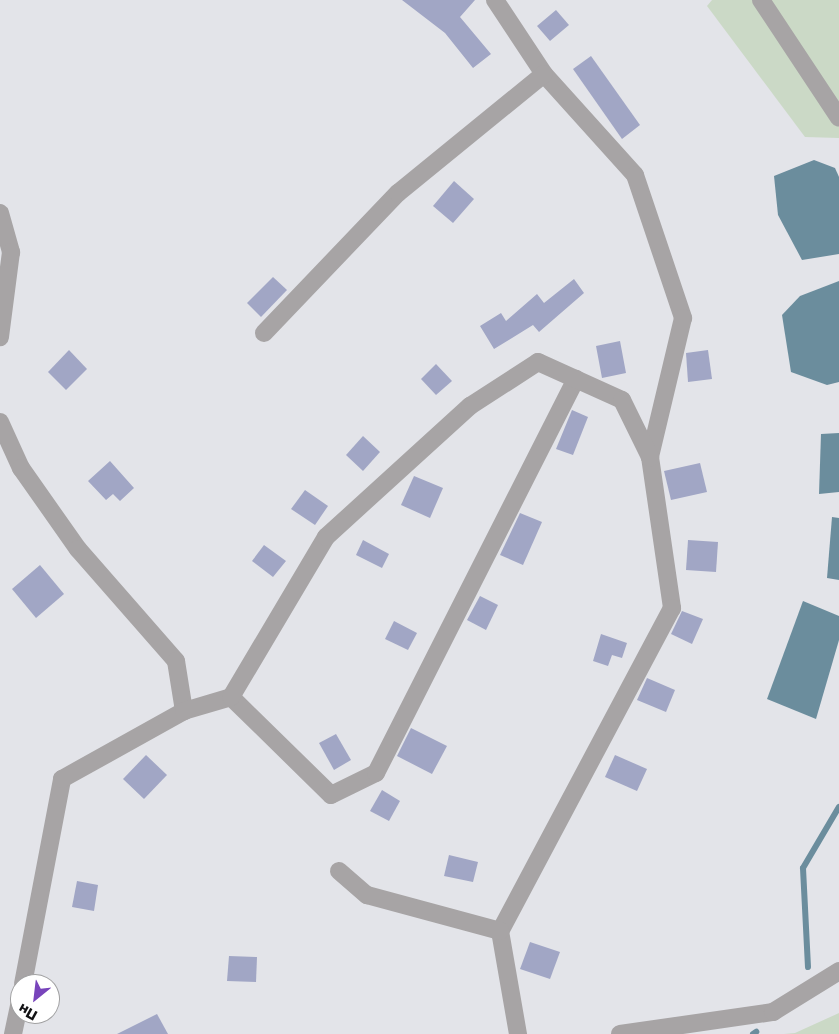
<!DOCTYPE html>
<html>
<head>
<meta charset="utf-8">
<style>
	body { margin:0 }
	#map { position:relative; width:839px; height:1034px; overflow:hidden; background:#e3e4e9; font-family:Rubik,sans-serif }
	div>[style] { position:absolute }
	.green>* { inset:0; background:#cbd9c6 }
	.water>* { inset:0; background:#6b8d9d }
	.stream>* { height:6px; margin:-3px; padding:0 3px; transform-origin:3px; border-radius:3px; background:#6b8d9d }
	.building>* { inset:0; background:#a1a6c5 }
	.street>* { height:18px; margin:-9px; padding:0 9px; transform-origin:9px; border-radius:9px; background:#a7a4a5 }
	span { translate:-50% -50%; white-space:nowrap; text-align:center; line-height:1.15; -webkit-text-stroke:4px #fff; paint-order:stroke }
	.north { position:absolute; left:10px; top:974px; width:50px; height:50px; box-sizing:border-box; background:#fff; border:1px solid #a0a0a1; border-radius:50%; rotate:209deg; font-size:14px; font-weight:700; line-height:20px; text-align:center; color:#121214 }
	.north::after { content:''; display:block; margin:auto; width:18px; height:22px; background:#7844bb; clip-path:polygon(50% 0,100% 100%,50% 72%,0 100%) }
</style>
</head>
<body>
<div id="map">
	<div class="green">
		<div style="clip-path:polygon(712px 0,839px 0,839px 138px,805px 137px,707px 6px)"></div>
		<div style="clip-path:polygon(839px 1013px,839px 1034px,784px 1034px,795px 1033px)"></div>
	</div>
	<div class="water">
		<div style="clip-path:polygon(814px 160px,835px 168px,839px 177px,839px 254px,802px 260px,778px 215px,774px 176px)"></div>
		<div style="clip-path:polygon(839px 281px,839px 382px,827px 385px,791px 372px,782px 315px,800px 296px)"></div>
		<div style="clip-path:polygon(839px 433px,839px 492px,819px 494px,821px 434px)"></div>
		<div style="clip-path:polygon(832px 517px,839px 518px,839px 580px,827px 578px)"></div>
		<div style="clip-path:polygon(803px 601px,839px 616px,839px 640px,816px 719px,767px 699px)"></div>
	</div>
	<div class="stream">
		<div style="left:808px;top:967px;width:99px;rotate:-92.9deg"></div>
		<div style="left:803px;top:868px;width:71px;rotate:-59.5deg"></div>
		<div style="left:753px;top:1034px;width:4px;rotate:-34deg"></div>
	</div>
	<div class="building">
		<div style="clip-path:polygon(402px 0,475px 0,460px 17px,491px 54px,473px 68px,445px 33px)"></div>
		<div style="clip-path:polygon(556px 10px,569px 25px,550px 41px,537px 26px)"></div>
		<div style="clip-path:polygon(591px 56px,640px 125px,622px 139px,573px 69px)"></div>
		<div style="clip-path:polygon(454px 181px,474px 199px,453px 223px,433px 206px)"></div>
		<div style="clip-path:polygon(273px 277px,287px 290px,261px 317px,247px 303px)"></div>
		<div style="clip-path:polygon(574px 279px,584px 293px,539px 332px,533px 325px,494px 349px,480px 326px,501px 313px,506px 321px,537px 294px,544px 303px)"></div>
		<div style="clip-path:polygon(620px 341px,626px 373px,602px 378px,596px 346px)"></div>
		<div style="clip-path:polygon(69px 350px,87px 369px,66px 390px,48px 372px)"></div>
		<div style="clip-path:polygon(708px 350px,712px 379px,688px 382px,686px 353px)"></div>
		<div style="clip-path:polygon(436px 364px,452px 381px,436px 395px,421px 379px)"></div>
		<div style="clip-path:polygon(572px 410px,588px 417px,573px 455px,556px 449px)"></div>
		<div style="clip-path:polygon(363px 436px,380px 452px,363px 471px,346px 455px)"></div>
		<div style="clip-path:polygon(110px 461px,134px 488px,120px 501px,113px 494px,106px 500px,88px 481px)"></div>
		<div style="clip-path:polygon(700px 463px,707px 492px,671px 500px,664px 471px)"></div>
		<div style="clip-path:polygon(414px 476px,443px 488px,430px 518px,401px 505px)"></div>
		<div style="clip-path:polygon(305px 490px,328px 506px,315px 525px,291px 509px)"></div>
		<div style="clip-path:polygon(520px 513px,542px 522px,523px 565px,500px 555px)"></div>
		<div style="clip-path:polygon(363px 540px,389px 554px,382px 568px,356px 555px)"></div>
		<div style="clip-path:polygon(688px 540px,718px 542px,716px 572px,686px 570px)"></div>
		<div style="clip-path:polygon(264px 545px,286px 561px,273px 577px,252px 561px)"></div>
		<div style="clip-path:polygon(40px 565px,64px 594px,36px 618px,12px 589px)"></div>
		<div style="clip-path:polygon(480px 596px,498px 605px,486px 630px,467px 620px)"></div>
		<div style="clip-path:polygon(682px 611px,703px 619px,692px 644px,671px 634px)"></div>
		<div style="clip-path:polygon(394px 621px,417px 633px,408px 650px,385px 639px)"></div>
		<div style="clip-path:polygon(601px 634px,627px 643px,622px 658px,612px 655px,608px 666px,593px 661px)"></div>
		<div style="clip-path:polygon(647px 678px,675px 690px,666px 712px,637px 700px)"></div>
		<div style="clip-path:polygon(411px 728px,447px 746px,432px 774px,397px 756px)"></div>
		<div style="clip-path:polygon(336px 734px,351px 760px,334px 770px,319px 743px)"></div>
		<div style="clip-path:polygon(146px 755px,167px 775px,144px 799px,123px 779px)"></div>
		<div style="clip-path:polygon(615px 755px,647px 769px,637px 791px,605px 777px)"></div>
		<div style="clip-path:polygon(382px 790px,400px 801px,389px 821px,370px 811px)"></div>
		<div style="clip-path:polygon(449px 855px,478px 862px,473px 882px,444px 876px)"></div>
		<div style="clip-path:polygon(77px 881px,98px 885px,94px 911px,72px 907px)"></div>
		<div style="clip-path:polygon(530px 942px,560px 952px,550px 979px,520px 969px)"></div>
		<div style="clip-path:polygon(229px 956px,257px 957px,256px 982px,227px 981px)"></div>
		<div style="clip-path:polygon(157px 1014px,168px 1034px,117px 1034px)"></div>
	</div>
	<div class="street">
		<div style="left:495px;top:0;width:89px;rotate:56.5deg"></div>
		<div style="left:544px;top:74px;width:136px;rotate:48deg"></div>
		<div style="left:635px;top:175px;width:151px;rotate:71.4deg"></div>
		<div style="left:683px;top:318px;width:143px;rotate:103.4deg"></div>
		<div style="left:650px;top:457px;width:153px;rotate:81.7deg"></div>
		<div style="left:672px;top:608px;width:366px;rotate:118deg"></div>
		<div style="left:500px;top:931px;width:105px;rotate:80.1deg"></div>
		<div style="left:761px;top:0;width:141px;rotate:56.5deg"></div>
		<div style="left:0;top:213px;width:41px;rotate:74.2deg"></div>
		<div style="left:11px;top:252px;width:86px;rotate:97.4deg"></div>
		<div style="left:264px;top:333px;width:194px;rotate:-46.3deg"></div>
		<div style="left:398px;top:193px;width:188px;rotate:-39.2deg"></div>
		<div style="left:0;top:422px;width:51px;rotate:65.5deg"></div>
		<div style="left:21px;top:468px;width:99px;rotate:54.9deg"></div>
		<div style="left:78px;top:549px;width:149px;rotate:48.8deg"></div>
		<div style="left:176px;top:661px;width:51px;rotate:80.9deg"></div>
		<div style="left:231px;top:697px;width:140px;rotate:44.4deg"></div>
		<div style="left:331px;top:795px;width:50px;rotate:-26.1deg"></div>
		<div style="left:376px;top:773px;width:442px;rotate:-63.1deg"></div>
		<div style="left:339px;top:871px;width:37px;rotate:41deg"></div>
		<div style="left:367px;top:895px;width:138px;rotate:15.1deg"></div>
		<div style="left:23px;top:984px;width:209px;rotate:-79.2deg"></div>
		<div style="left:62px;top:779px;width:140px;rotate:-29.1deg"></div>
		<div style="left:184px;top:711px;width:49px;rotate:-16.6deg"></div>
		<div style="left:231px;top:697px;width:186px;rotate:-59.3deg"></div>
		<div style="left:326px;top:537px;width:195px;rotate:-42.3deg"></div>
		<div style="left:470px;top:406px;width:81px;rotate:-32.9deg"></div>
		<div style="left:538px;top:362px;width:92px;rotate:24.3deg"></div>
		<div style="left:622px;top:400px;width:64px;rotate:63.8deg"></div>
		<div style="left:13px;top:1034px;width:35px;rotate:-78deg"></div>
		<div style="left:620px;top:1034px;width:155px;rotate:-8.2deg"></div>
		<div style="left:773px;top:1012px;width:78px;rotate:-31.8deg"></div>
	</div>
	<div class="north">Пн</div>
</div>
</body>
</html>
